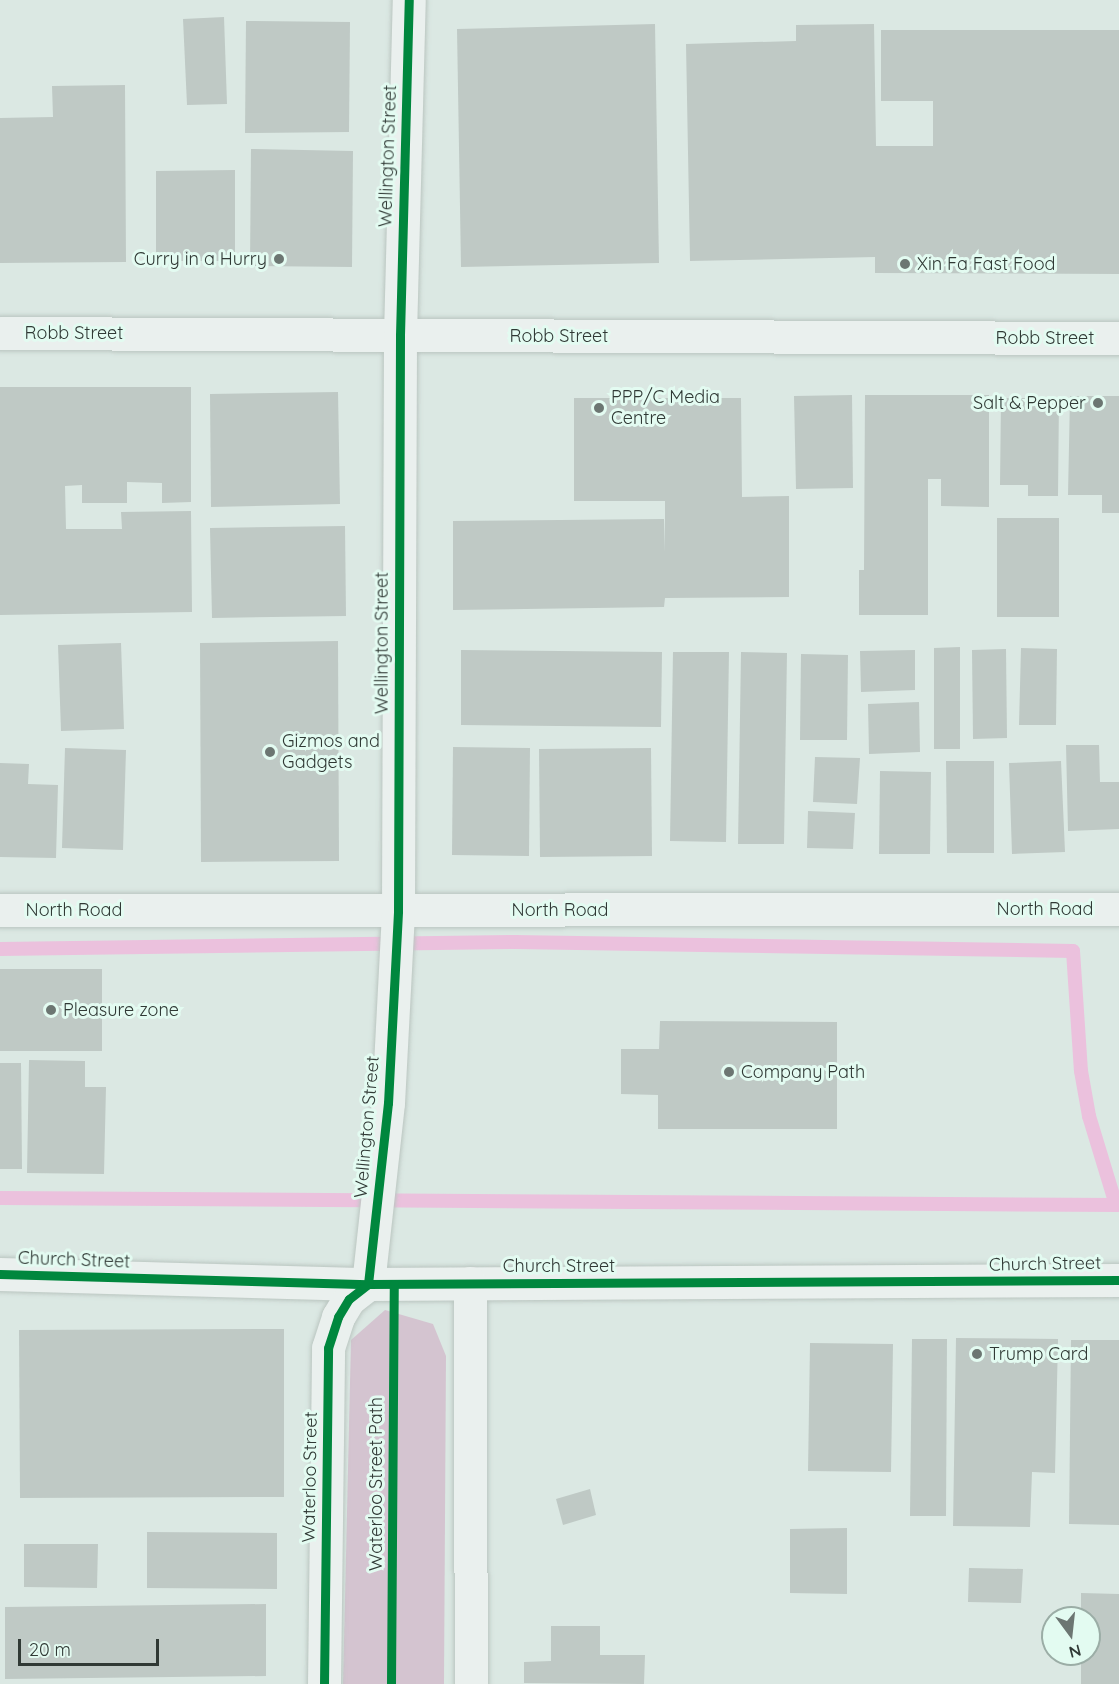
<!DOCTYPE html>
<html>
<head>
<meta charset="utf-8">
<style>
	body { margin:0 }
	#map { position:relative; width:1119px; height:1684px; overflow:hidden; background:#dbe8e3; font-family:Quicksand,sans-serif }
	div>[style] { position:absolute }
	.green>* { inset:0; background:#d4c4d0 }
	.stream>* { height:14px; margin:-7px; padding:0 7px; transform-origin:7px; border-radius:7px; background:#ebc1dd }
	.building>* { inset:0; background:#bfc9c5 }
	.roads { filter:drop-shadow(0 0 2px #bac5c0) drop-shadow(0 0 2px #bac5c0) }
	.secondary>* { height:33px; margin:-16.5px; padding:0 16.5px; transform-origin:16.5px; border-radius:16.5px; background:#eaf0ee }
	.cycleway>* { height:9px; margin:-4.5px; padding:0 4.5px; transform-origin:4.5px; border-radius:4.5px; background:#00873e }
	.dots>* { width:16px; height:16px; translate:-50% -50%; box-sizing:border-box; border:3px solid #e3fbf1; border-radius:50% }
	span { translate:-50% -50%; white-space:nowrap; text-align:center; line-height:1.15; -webkit-text-stroke:6px #e3fbf1; paint-order:stroke }
	.street-label { font-size:18px; color:#303935 }
	.poi-label { font-size:18px; color:#303935 }
	.right { translate:-100% -50%; text-align:right }
	.left { translate:0 -50%; text-align:left }
	.north { position:absolute; left:1041px; top:1606px; width:60px; height:60px; box-sizing:border-box; background:#e3fbf1; border:2px solid #9bada6; border-radius:50%; rotate:165deg; font-size:16px; font-weight:700; line-height:24px; text-align:center; color:#303935 }
	.north::after { content:''; display:block; margin:auto; width:21px; height:27px; background:#6c7672; clip-path:polygon(50% 0,100% 100%,50% 72%,0 100%) }
	.scale { position:absolute; left:18px; top:1639px; width:141px; height:27px; box-sizing:border-box; border:3px solid #303935; border-top:0; padding-left:8px; font-size:18px; line-height:21px; white-space:nowrap; color:#303935; -webkit-text-stroke:4px #e3fbf1; paint-order:stroke }
</style>
</head>
<body>
<div id="map">
	<div class="green">
		<div style="clip-path:polygon(385px 1310px,433px 1324px,446px 1356px,444px 1684px,343px 1684px,351px 1340px)"></div>
	</div>
	<div class="stream">
		<div style="left:0;top:949px;width:515px;rotate:-0.78deg"></div>
		<div style="left:515px;top:942px;width:558px;rotate:0.92deg"></div>
		<div style="left:1073px;top:951px;width:120px;rotate:86.2deg"></div>
		<div style="left:1081px;top:1071px;width:46px;rotate:79.9deg"></div>
		<div style="left:1089px;top:1116px;width:93px;rotate:73.1deg"></div>
		<div style="left:0;top:1198px;width:1119px;rotate:0.36deg"></div>
	</div>
	<div class="building">
		<div style="clip-path:polygon(224px 17px,227px 104px,187px 105px,183px 19px)"></div>
		<div style="clip-path:polygon(246px 21px,350px 22px,349px 132px,245px 133px)"></div>
		<div style="clip-path:polygon(655px 24px,659px 263px,461px 267px,457px 29px)"></div>
		<div style="clip-path:polygon(874px 24px,876px 146px,933px 146px,933px 101px,881px 101px,881px 30px,1119px 30px,1119px 274px,875px 273px,875px 257px,690px 261px,686px 44px,796px 41px,796px 25px)"></div>
		<div style="clip-path:polygon(125px 85px,126px 262px,0 263px,0 118px,53px 117px,52px 86px)"></div>
		<div style="clip-path:polygon(251px 149px,353px 151px,352px 267px,250px 266px)"></div>
		<div style="clip-path:polygon(235px 170px,235px 261px,156px 261px,156px 171px)"></div>
		<div style="clip-path:polygon(0 387px,191px 387px,191px 502px,162px 503px,162px 483px,127px 482px,127px 503px,82px 503px,82px 485px,65px 486px,66px 529px,122px 529px,121px 512px,191px 511px,192px 612px,0 615px)"></div>
		<div style="clip-path:polygon(338px 392px,340px 504px,211px 507px,210px 394px)"></div>
		<div style="clip-path:polygon(852px 395px,853px 488px,796px 489px,794px 396px)"></div>
		<div style="clip-path:polygon(865px 395px,989px 395px,989px 507px,941px 506px,941px 479px,928px 479px,928px 615px,859px 615px,859px 570px,864px 570px)"></div>
		<div style="clip-path:polygon(1070px 396px,1119px 396px,1119px 513px,1102px 513px,1102px 495px,1068px 495px)"></div>
		<div style="clip-path:polygon(574px 398px,741px 398px,742px 497px,789px 496px,789px 597px,665px 598px,664px 607px,453px 610px,453px 521px,664px 519px,665px 552px,665px 501px,574px 501px)"></div>
		<div style="clip-path:polygon(1001px 398px,1059px 398px,1058px 496px,1028px 496px,1028px 485px,1000px 485px)"></div>
		<div style="clip-path:polygon(997px 518px,1059px 518px,1059px 617px,997px 617px)"></div>
		<div style="clip-path:polygon(345px 526px,346px 616px,212px 618px,210px 528px)"></div>
		<div style="clip-path:polygon(338px 641px,339px 861px,201px 862px,200px 643px)"></div>
		<div style="clip-path:polygon(121px 643px,124px 729px,61px 731px,58px 645px)"></div>
		<div style="clip-path:polygon(960px 647px,960px 749px,934px 749px,934px 648px)"></div>
		<div style="clip-path:polygon(1021px 648px,1057px 649px,1056px 725px,1019px 725px)"></div>
		<div style="clip-path:polygon(1006px 649px,1007px 738px,973px 739px,972px 650px)"></div>
		<div style="clip-path:polygon(461px 650px,662px 652px,661px 727px,461px 725px)"></div>
		<div style="clip-path:polygon(915px 650px,915px 690px,861px 692px,860px 651px)"></div>
		<div style="clip-path:polygon(673px 652px,729px 652px,726px 842px,670px 841px)"></div>
		<div style="clip-path:polygon(741px 652px,787px 653px,784px 844px,738px 844px)"></div>
		<div style="clip-path:polygon(801px 654px,848px 655px,847px 740px,800px 740px)"></div>
		<div style="clip-path:polygon(919px 702px,920px 752px,869px 754px,868px 704px)"></div>
		<div style="clip-path:polygon(1066px 745px,1099px 745px,1100px 782px,1119px 782px,1119px 829px,1068px 831px)"></div>
		<div style="clip-path:polygon(453px 747px,530px 748px,529px 856px,452px 855px)"></div>
		<div style="clip-path:polygon(65px 748px,126px 750px,123px 850px,62px 848px)"></div>
		<div style="clip-path:polygon(651px 748px,652px 856px,540px 857px,539px 749px)"></div>
		<div style="clip-path:polygon(815px 757px,860px 758px,857px 804px,813px 802px)"></div>
		<div style="clip-path:polygon(946px 761px,994px 761px,994px 853px,947px 853px)"></div>
		<div style="clip-path:polygon(1061px 761px,1065px 852px,1012px 854px,1009px 763px)"></div>
		<div style="clip-path:polygon(0 763px,29px 764px,28px 784px,58px 785px,56px 858px,0 857px)"></div>
		<div style="clip-path:polygon(880px 771px,931px 772px,930px 854px,879px 854px)"></div>
		<div style="clip-path:polygon(808px 811px,855px 813px,853px 849px,807px 848px)"></div>
		<div style="clip-path:polygon(0 969px,102px 969px,102px 1051px,0 1051px)"></div>
		<div style="clip-path:polygon(660px 1021px,837px 1022px,837px 1129px,658px 1129px,658px 1095px,621px 1094px,621px 1049px,659px 1049px)"></div>
		<div style="clip-path:polygon(29px 1060px,85px 1061px,85px 1087px,106px 1087px,104px 1174px,27px 1173px)"></div>
		<div style="clip-path:polygon(0 1063px,21px 1063px,22px 1169px,0 1169px)"></div>
		<div style="clip-path:polygon(284px 1329px,284px 1497px,20px 1498px,19px 1330px)"></div>
		<div style="clip-path:polygon(956px 1338px,1058px 1339px,1055px 1473px,1032px 1472px,1030px 1527px,953px 1526px)"></div>
		<div style="clip-path:polygon(912px 1339px,947px 1339px,946px 1516px,910px 1516px)"></div>
		<div style="clip-path:polygon(1071px 1340px,1119px 1340px,1119px 1525px,1069px 1524px)"></div>
		<div style="clip-path:polygon(810px 1343px,893px 1344px,891px 1472px,808px 1471px)"></div>
		<div style="clip-path:polygon(590px 1489px,596px 1515px,563px 1525px,556px 1499px)"></div>
		<div style="clip-path:polygon(847px 1528px,847px 1594px,790px 1593px,790px 1529px)"></div>
		<div style="clip-path:polygon(147px 1532px,277px 1533px,277px 1589px,147px 1588px)"></div>
		<div style="clip-path:polygon(24px 1544px,98px 1544px,97px 1588px,24px 1587px)"></div>
		<div style="clip-path:polygon(969px 1568px,1023px 1569px,1021px 1603px,968px 1602px)"></div>
		<div style="clip-path:polygon(1081px 1593px,1119px 1594px,1119px 1684px,1081px 1684px,1081px 1654px,1089px 1654px,1089px 1618px,1081px 1618px)"></div>
		<div style="clip-path:polygon(266px 1604px,266px 1676px,5px 1679px,5px 1607px)"></div>
		<div style="clip-path:polygon(551px 1626px,600px 1626px,600px 1655px,645px 1655px,644px 1684px,524px 1683px,524px 1662px,551px 1661px)"></div>
	</div>
	<div class="roads">
		<div class="secondary">
			<div style="left:0;top:333px;width:1119px;rotate:0.26deg"></div>
			<div style="left:0;top:910px;width:1119px;rotate:-0.05deg"></div>
			<div style="left:0;top:1274px;width:368px;rotate:1.6deg"></div>
			<div style="left:368px;top:1284px;width:751px;rotate:-0.31deg"></div>
			<div style="left:470px;top:1283px;width:401px;rotate:89.9deg"></div>
			<div style="left:324px;top:1684px;width:336px;rotate:-89.3deg"></div>
			<div style="left:328px;top:1348px;width:33px;rotate:-72deg"></div>
			<div style="left:338px;top:1317px;width:21px;rotate:-59deg"></div>
			<div style="left:349px;top:1299px;width:24px;rotate:-38deg"></div>
			<div style="left:368px;top:1284px;width:182px;rotate:-83.7deg"></div>
			<div style="left:388px;top:1103px;width:192px;rotate:-87deg"></div>
			<div style="left:398px;top:911px;width:576px;rotate:-89.8deg"></div>
			<div style="left:400px;top:335px;width:335px;rotate:-88.5deg"></div>
		</div>
	</div>
	<div class="cycleway">
		<div style="left:0;top:1274px;width:368px;rotate:1.6deg"></div>
		<div style="left:368px;top:1284px;width:751px;rotate:-0.31deg"></div>
		<div style="left:324px;top:1684px;width:336px;rotate:-89.3deg"></div>
		<div style="left:328px;top:1348px;width:33px;rotate:-72deg"></div>
		<div style="left:338px;top:1317px;width:21px;rotate:-59deg"></div>
		<div style="left:349px;top:1299px;width:24px;rotate:-38deg"></div>
		<div style="left:368px;top:1284px;width:182px;rotate:-83.7deg"></div>
		<div style="left:388px;top:1103px;width:192px;rotate:-87deg"></div>
		<div style="left:398px;top:911px;width:576px;rotate:-89.8deg"></div>
		<div style="left:400px;top:335px;width:335px;rotate:-88.5deg"></div>
		<div style="left:391px;top:1684px;width:400px;rotate:-89.6deg"></div>
	</div>
	<div class="dots">
		<div style="left:279px;top:259px;background:#6c7672"></div>
		<div style="left:905px;top:264px;background:#6c7672"></div>
		<div style="left:1098px;top:403px;background:#6c7672"></div>
		<div style="left:599px;top:408px;background:#6c7672"></div>
		<div style="left:270px;top:752px;background:#6c7672"></div>
		<div style="left:51px;top:1010px;background:#6c7672"></div>
		<div style="left:729px;top:1072px;background:#6c7672"></div>
		<div style="left:977px;top:1354px;background:#6c7672"></div>
	</div>
	<div class="street-label">
		<span style="left:388px;top:156px;rotate:-88deg">Wellington Street</span>
		<span style="left:74px;top:333px">Robb Street</span>
		<span style="left:559px;top:336px">Robb Street</span>
		<span style="left:1045px;top:338px">Robb Street</span>
		<span style="left:382px;top:643px;rotate:-90deg">Wellington Street</span>
		<span style="left:1045px;top:909px">North Road</span>
		<span style="left:74px;top:910px">North Road</span>
		<span style="left:560px;top:910px">North Road</span>
		<span style="left:367px;top:1127px;rotate:-85deg">Wellington Street</span>
		<span style="left:74px;top:1260px;rotate:2deg">Church Street</span>
		<span style="left:1045px;top:1264px;rotate:-1deg">Church Street</span>
		<span style="left:559px;top:1266px">Church Street</span>
		<span style="left:310px;top:1477px;rotate:-89deg">Waterloo Street</span>
		<span style="left:376px;top:1484px;rotate:-90deg">Waterloo Street Path</span>
	</div>
	<div class="poi-label">
		<span class="right" style="left:267px;top:259px">Curry in a Hurry</span>
		<span class="left" style="left:917px;top:264px">Xin Fa Fast Food</span>
		<span class="left" style="left:611px;top:408px">PPP/C Media<br>Centre</span>
		<span class="right" style="left:1086px;top:403px">Salt &amp; Pepper</span>
		<span class="left" style="left:282px;top:752px">Gizmos and<br>Gadgets</span>
		<span class="left" style="left:63px;top:1010px">Pleasure zone</span>
		<span class="left" style="left:741px;top:1072px">Company Path</span>
		<span class="left" style="left:989px;top:1354px">Trump Card</span>
	</div>
	<div class="north">N</div>
	<div class="scale">20 m</div>
</div>
</body>
</html>
